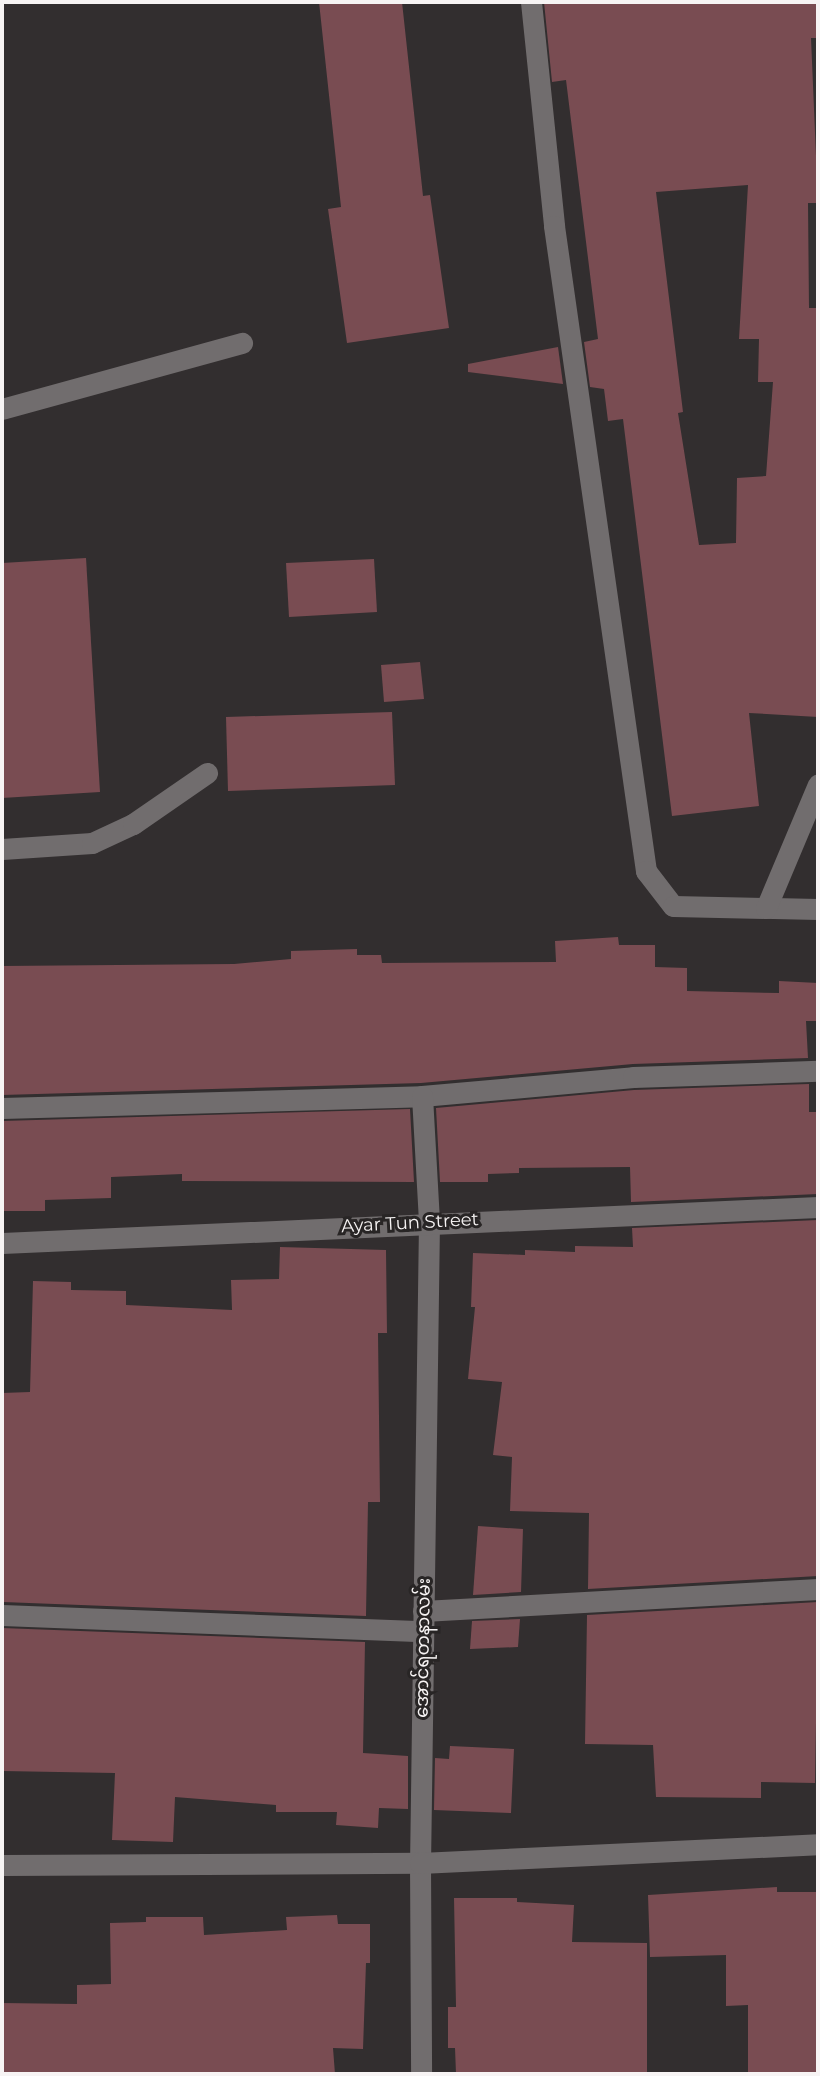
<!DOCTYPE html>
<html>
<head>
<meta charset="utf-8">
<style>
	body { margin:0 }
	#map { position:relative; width:820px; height:2076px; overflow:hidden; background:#322e2f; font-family:Montserrat,"Noto Sans Myanmar",sans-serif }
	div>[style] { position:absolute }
	.building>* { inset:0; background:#794c52 }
	.minor>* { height:21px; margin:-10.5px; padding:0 10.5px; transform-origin:10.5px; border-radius:10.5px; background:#716d6e }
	span { translate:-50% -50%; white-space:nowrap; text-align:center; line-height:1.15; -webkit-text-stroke:6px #282525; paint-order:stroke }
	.street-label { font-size:18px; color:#f7f4f4 }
	.frame { position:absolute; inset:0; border:4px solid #f7f4f4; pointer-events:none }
</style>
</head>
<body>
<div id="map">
	<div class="building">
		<div style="clip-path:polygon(319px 2px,402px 2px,423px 196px,430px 195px,449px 328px,347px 343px,328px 209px,341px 207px)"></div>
		<div style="clip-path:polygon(evenodd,544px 2px,818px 2px,818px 38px,811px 38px,818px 203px,808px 203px,809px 308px,818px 308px,818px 717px,749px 713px,759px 806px,672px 816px,623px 419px,608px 421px,604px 389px,590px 387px,584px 342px,598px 339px,566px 80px,552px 82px,544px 2px,748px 185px,739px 339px,759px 339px,758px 382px,773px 382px,766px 476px,737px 478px,736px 543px,699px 545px,678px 413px,683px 412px,656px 192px,748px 185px)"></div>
		<div style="clip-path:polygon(558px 347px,563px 384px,468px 372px,468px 364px)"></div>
		<div style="clip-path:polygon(86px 558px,100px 792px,2px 798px,2px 563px)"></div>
		<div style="clip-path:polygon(374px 559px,377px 612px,289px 617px,286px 563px)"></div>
		<div style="clip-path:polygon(420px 662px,424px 699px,384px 702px,381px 665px)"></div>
		<div style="clip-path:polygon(392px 712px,395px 785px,228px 791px,226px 717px)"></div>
		<div style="clip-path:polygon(618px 937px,619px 945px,655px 945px,655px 967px,687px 968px,687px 991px,779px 993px,779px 981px,818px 983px,818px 1021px,806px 1021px,808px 1058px,633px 1064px,421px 1083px,2px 1095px,2px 966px,234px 964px,291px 959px,291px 951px,357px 949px,357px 955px,381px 955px,382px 963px,556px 962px,555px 941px)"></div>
		<div style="clip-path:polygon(809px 1084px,809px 1112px,818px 1112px,818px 1194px,631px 1202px,630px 1167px,519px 1168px,519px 1173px,488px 1174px,488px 1182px,440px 1182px,436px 1108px,634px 1090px)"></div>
		<div style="clip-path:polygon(410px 1109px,414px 1182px,182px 1181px,182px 1174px,111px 1177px,111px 1198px,45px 1200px,45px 1211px,2px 1211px,2px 1121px)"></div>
		<div style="clip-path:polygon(818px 1220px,818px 1576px,588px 1589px,589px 1513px,510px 1511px,512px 1457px,493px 1455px,502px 1382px,468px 1379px,475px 1307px,471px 1307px,473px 1253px,525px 1255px,525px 1250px,575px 1252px,575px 1246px,633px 1247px,632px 1228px)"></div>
		<div style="clip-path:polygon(280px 1247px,386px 1250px,387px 1333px,378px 1333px,380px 1502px,368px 1502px,366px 1616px,3px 1602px,2px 1393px,30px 1392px,33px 1281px,71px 1282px,71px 1290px,126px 1291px,126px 1305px,232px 1310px,231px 1280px,279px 1279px)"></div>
		<div style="clip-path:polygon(478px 1526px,523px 1529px,521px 1592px,473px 1595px)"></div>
		<div style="clip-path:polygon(818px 1602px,815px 1783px,761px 1782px,761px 1798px,656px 1797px,653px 1745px,585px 1744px,587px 1615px)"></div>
		<div style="clip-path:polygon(520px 1619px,518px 1647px,470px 1649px,472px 1621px)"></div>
		<div style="clip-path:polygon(2px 1628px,365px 1642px,363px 1753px,408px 1756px,408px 1809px,379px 1808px,378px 1828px,336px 1825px,337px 1812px,276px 1812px,276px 1805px,175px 1797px,173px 1842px,112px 1840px,115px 1773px,2px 1771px)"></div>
		<div style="clip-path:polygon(450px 1746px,514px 1749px,511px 1813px,434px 1810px,435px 1758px,449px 1759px)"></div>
		<div style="clip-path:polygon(777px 1887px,777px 1892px,818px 1892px,818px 2074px,748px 2074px,748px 2005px,726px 2006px,726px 1955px,650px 1957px,648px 1895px)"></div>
		<div style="clip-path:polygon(454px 1898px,517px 1898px,517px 1902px,574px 1905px,572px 1942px,647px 1943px,647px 2074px,456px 2074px,455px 2048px,448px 2048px,448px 2007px,456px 2007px)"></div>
		<div style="clip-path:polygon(337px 1915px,338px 1924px,370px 1924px,370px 1963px,366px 1963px,363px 2049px,333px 2048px,335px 2074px,2px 2074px,2px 2003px,77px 2004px,77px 1985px,111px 1984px,110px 1923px,146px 1922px,146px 1917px,203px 1917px,204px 1935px,287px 1930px,286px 1917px)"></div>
	</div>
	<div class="minor">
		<div style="left:531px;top:2px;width:225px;rotate:84.1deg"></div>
		<div style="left:554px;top:226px;width:652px;rotate:81.88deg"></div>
		<div style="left:646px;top:871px;width:44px;rotate:52.4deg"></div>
		<div style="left:673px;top:906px;width:145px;rotate:1.2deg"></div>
		<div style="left:2px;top:409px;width:249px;rotate:-15.4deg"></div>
		<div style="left:2px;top:849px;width:90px;rotate:-3.8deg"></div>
		<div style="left:92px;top:843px;width:45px;rotate:-24.9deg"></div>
		<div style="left:133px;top:824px;width:90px;rotate:-34.6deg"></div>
		<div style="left:766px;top:908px;width:134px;rotate:-67.2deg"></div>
		<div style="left:422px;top:1096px;width:212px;rotate:-5.1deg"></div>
		<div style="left:633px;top:1077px;width:185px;rotate:-1.9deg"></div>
		<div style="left:2px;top:1108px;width:420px;rotate:-1.6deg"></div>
		<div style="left:422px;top:1096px;width:126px;rotate:86.8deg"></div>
		<div style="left:429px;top:1222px;width:641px;rotate:90.8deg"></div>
		<div style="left:420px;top:1863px;width:211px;rotate:89.7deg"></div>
		<div style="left:2px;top:1243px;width:817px;rotate:-2.53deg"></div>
		<div style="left:423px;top:1611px;width:396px;rotate:-3.2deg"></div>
		<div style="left:2px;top:1615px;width:421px;rotate:2.2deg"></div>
		<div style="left:2px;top:1865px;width:418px;rotate:-0.3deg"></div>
		<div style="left:420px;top:1863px;width:398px;rotate:-2.7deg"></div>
	</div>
	<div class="street-label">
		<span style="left:410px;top:1223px;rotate:-3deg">Ayar Tun Street</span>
		<span style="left:423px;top:1648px;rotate:-89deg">အောင်ရတနာလမ်း</span>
	</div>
	<div class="frame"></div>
</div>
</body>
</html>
